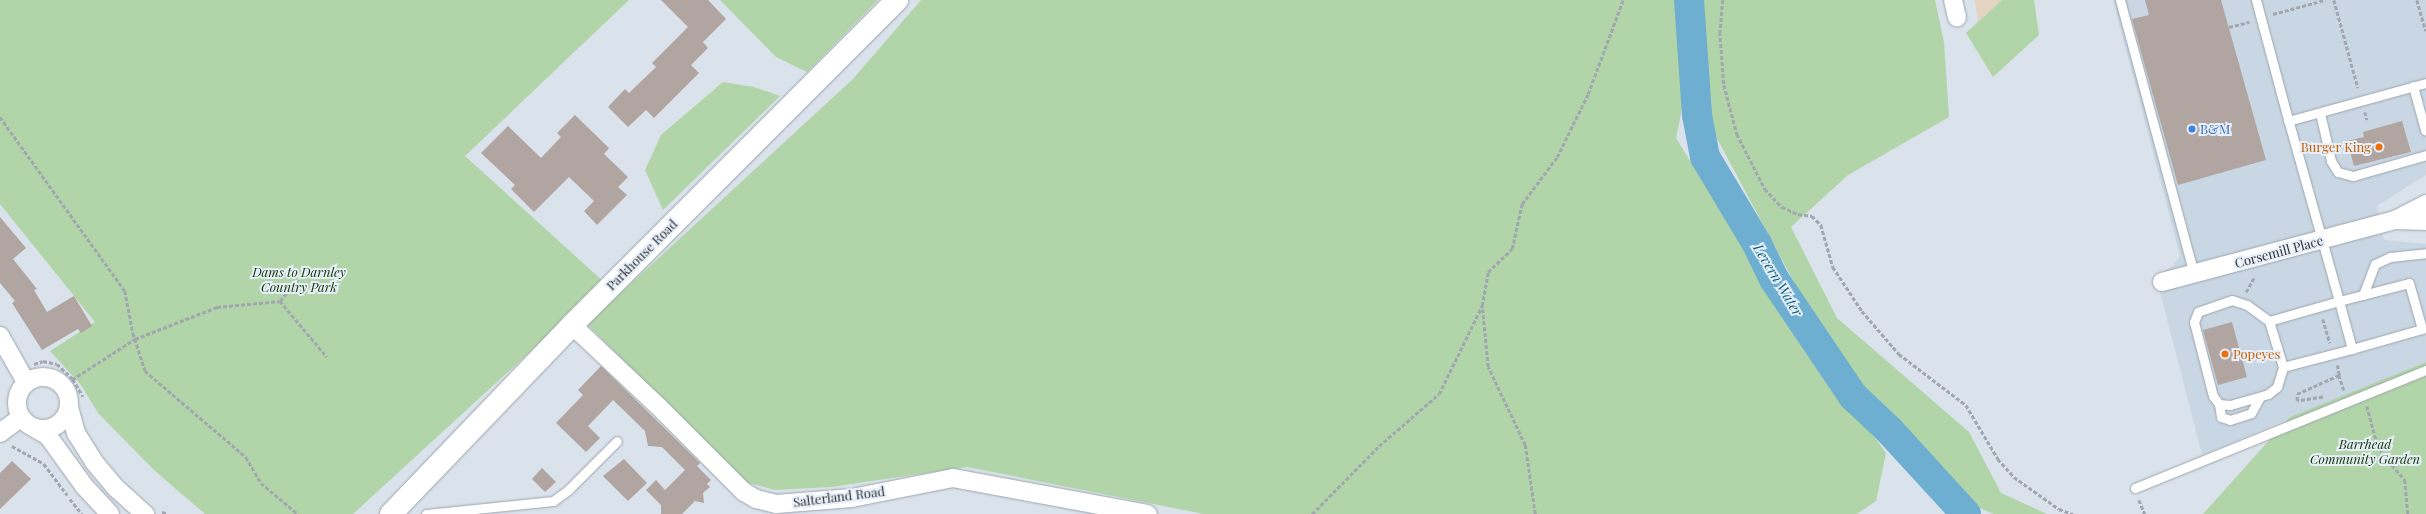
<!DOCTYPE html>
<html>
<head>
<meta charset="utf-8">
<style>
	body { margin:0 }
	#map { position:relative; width:2426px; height:514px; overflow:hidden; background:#dae2eb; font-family:"Playfair Display",serif }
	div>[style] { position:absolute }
	.built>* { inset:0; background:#c9d7e4 }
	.industrial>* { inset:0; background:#e6d4c3 }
	.green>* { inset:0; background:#b1d5a8 }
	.river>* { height:30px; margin:-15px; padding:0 15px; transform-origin:15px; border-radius:15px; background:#6eafd1 }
	.building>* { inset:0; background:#b0a5a0 }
	.path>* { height:2.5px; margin-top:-1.25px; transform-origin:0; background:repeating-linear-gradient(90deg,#a1a7af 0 4px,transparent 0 6px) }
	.roads { filter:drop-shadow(0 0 1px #9da4ad) drop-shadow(0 0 1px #9da4ad) }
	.service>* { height:9px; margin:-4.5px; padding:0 4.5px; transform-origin:4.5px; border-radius:4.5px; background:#fff }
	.minor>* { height:18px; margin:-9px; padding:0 9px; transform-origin:9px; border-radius:9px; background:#fff }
	.minor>.ring { margin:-9px; padding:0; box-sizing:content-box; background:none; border:18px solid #fff; border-radius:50% }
	.secondary>* { height:22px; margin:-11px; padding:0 11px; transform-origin:11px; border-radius:11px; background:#fff }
	.dots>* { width:11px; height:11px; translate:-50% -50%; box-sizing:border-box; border:2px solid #e7eff8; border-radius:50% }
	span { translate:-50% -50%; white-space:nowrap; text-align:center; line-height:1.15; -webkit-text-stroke:4px #e7eff8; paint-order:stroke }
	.shop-label { font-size:13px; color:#366cbe }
	.left { translate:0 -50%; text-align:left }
	.food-label { font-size:13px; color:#c56008 }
	.right { translate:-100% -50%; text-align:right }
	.street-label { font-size:13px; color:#2d3034 }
	.park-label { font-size:13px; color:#113905; font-style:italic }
	.water-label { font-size:14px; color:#015b7c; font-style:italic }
</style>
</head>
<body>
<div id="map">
	<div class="built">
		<div style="clip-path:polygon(2113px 0,2426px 0,2426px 175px,2377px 206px,2384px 240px,2426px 244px,2426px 362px,2202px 455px,2156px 276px,2174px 265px,2180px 256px)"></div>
	</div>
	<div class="industrial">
		<div style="clip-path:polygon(1975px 0,2002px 0,1978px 22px)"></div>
	</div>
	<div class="green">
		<div style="clip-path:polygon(0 0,629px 0,465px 156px,605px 283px,353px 514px,205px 514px,155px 471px,98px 413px,81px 385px,50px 351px,95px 322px,0 204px)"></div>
		<div style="clip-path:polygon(720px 0,878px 0,807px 72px,776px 57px)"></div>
		<div style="clip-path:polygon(921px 0,1677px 0,1686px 89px,1676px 138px,1704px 184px,1757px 262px,1789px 319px,1886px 453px,1876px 501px,1857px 514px,1204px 514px,967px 467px,831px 487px,775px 490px,745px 482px,587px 324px,853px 79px)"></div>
		<div style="clip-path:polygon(1701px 0,1935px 0,1944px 42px,1949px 117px,1848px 175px,1791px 227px,1837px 318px,1969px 432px,2001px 493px,2047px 514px,1994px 514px,1979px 508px,1870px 398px,1810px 312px,1713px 131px)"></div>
		<div style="clip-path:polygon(2002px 0,2034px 0,2039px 35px,1993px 77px,1966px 33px)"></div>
		<div style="clip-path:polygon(723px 82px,754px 87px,780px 96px,663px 210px,645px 170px,661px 135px)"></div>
		<div style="clip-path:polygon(2426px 362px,2426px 514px,2203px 514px,2290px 417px)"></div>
	</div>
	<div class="river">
		<div style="left:1689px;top:0;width:115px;rotate:86deg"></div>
		<div style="left:1697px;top:115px;width:43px;rotate:79.2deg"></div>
		<div style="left:1705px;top:157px;width:101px;rotate:59.1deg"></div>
		<div style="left:1757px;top:244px;width:39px;rotate:64deg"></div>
		<div style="left:1774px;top:279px;width:141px;rotate:56deg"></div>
		<div style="left:1853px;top:396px;width:50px;rotate:43.4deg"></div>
		<div style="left:1889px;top:430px;width:114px;rotate:47.5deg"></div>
	</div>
	<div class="building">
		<div style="clip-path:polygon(661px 0,708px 0,726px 19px,703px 42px,708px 48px,691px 65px,699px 73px,654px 118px,646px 110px,628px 127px,608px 107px,625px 89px,629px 93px,656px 67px,652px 63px,688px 27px)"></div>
		<div style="clip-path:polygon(2145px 0,2221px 0,2266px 160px,2178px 185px,2132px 19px,2149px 15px)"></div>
		<div style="clip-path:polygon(575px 115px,609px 148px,604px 154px,628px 177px,618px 187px,627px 195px,597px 225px,584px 211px,594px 201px,569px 177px,534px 212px,511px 189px,515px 185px,481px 153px,508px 126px,541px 158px,561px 137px,557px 133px)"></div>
		<div style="clip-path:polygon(2402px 121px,2411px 152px,2354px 166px,2347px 141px,2364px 137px,2363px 132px)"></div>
		<div style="clip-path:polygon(0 217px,26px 248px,13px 259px,37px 289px,34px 290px,47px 312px,74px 296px,92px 326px,81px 333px,78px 329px,42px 350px,12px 303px,15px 301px,0 283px)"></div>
		<div style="clip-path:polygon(2232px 322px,2247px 377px,2218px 385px,2203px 330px)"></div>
		<div style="clip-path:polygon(601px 366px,700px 463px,697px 466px,711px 480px,707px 484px,710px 487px,703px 493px,704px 503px,695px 501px,682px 514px,661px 514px,661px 505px,646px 490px,656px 480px,665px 490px,685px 470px,662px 447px,648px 446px,645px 431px,613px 400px,588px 426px,600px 438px,586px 452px,556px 423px,583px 395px,578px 390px)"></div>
		<div style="clip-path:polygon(624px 459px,647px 483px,628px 501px,603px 476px)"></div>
		<div style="clip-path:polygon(12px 461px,31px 479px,0 509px,0 473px)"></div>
		<div style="clip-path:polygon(542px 468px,556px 482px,545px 492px,532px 479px)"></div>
	</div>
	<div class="path">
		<div style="left:1723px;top:0;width:32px;rotate:95deg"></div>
		<div style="left:1720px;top:32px;width:53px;rotate:85.7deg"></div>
		<div style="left:1724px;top:85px;width:51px;rotate:75.1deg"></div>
		<div style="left:1737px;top:134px;width:62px;rotate:63deg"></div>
		<div style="left:1765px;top:189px;width:25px;rotate:47deg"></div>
		<div style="left:1782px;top:207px;width:17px;rotate:24deg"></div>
		<div style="left:1798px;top:214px;width:14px;rotate:8deg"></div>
		<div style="left:1812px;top:216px;width:13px;rotate:45deg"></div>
		<div style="left:1821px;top:225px;width:44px;rotate:74.1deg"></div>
		<div style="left:1833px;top:267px;width:53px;rotate:56.6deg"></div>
		<div style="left:1862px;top:311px;width:57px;rotate:49.3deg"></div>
		<div style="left:1899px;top:354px;width:84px;rotate:37.3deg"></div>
		<div style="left:1966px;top:405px;width:63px;rotate:59.3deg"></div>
		<div style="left:1998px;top:459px;width:24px;rotate:48deg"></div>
		<div style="left:2014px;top:477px;width:55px;rotate:35.4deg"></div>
		<div style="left:2059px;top:509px;width:15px;rotate:20deg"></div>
		<div style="left:2334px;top:0;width:91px;rotate:74.7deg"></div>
		<div style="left:2417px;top:0;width:32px;rotate:74deg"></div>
		<div style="left:2273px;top:14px;width:54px;rotate:-15.1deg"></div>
		<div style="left:2229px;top:27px;width:21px;rotate:-14deg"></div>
		<div style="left:2365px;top:112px;width:8px;rotate:76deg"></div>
		<div style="left:0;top:117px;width:214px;rotate:54.3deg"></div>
		<div style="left:125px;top:291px;width:43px;rotate:79.2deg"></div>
		<div style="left:133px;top:333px;width:40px;rotate:72deg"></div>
		<div style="left:145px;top:371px;width:133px;rotate:40.4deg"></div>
		<div style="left:246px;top:457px;width:30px;rotate:60deg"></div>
		<div style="left:261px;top:483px;width:48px;rotate:40deg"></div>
		<div style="left:2246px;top:292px;width:18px;rotate:-61deg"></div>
		<div style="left:280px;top:301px;width:33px;rotate:-50deg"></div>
		<div style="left:2323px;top:319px;width:25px;rotate:74deg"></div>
		<div style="left:34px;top:364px;width:9px;rotate:-18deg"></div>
		<div style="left:43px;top:361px;width:14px;rotate:12deg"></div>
		<div style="left:57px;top:364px;width:22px;rotate:43deg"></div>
		<div style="left:73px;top:379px;width:20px;rotate:60deg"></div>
		<div style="left:2339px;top:375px;width:16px;rotate:72deg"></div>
		<div style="left:62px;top:386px;width:87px;rotate:-32.8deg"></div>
		<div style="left:135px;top:339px;width:88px;rotate:-21.3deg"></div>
		<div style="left:217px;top:307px;width:63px;rotate:-5.4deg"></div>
		<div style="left:280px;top:301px;width:73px;rotate:50deg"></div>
		<div style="left:2323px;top:397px;width:26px;rotate:171deg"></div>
		<div style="left:2297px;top:401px;width:7px;rotate:-90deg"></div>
		<div style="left:2297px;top:394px;width:46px;rotate:-24.3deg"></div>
		<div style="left:2339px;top:375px;width:10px;rotate:-101deg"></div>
		<div style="left:2367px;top:406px;width:38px;rotate:75deg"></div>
		<div style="left:2377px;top:443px;width:15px;rotate:62deg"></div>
		<div style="left:2384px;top:456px;width:32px;rotate:49deg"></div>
		<div style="left:2405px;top:480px;width:34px;rotate:85deg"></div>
		<div style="left:12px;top:446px;width:37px;rotate:29deg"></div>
		<div style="left:44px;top:464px;width:39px;rotate:53deg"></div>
		<div style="left:70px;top:499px;width:19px;rotate:51deg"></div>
		<div style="left:2139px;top:500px;width:15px;rotate:67deg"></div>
		<div style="left:162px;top:512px;width:6px;rotate:18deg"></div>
		<div style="left:1312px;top:514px;width:95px;rotate:-45.4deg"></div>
		<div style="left:1379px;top:446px;width:79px;rotate:-40.9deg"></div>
		<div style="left:1439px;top:394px;width:98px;rotate:-64deg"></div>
		<div style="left:1535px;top:514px;width:70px;rotate:-98.2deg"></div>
		<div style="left:1525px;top:445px;width:86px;rotate:-115.4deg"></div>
		<div style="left:1488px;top:367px;width:61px;rotate:-95.6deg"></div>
		<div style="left:1482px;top:306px;width:35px;rotate:-80deg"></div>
		<div style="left:1488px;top:272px;width:33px;rotate:-44deg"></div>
		<div style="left:1512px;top:249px;width:46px;rotate:-77.5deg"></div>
		<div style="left:1522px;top:204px;width:59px;rotate:-53.3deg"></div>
		<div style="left:1557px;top:157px;width:70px;rotate:-63.8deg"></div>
		<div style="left:1588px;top:94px;width:100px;rotate:-69.6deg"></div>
	</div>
	<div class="roads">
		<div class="service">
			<div style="left:2120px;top:0;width:284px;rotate:74.9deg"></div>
			<div style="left:2256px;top:0;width:116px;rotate:75deg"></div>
			<div style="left:2286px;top:112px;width:133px;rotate:74.3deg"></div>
			<div style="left:2322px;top:240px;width:63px;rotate:74.4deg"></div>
			<div style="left:2339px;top:301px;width:50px;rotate:74.8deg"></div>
			<div style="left:2352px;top:349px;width:71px;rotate:165.4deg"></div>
			<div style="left:2283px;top:367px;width:48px;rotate:-106.9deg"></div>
			<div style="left:2269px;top:321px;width:73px;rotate:-15.9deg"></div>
			<div style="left:2339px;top:301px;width:72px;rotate:-14.4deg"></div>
			<div style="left:2409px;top:283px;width:48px;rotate:74.2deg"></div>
			<div style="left:2422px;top:329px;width:73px;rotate:164.1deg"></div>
			<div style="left:2413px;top:86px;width:46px;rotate:74.7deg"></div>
			<div style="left:2320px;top:113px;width:49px;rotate:77.1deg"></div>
			<div style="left:2331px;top:161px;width:13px;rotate:58deg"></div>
			<div style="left:2338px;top:172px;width:16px;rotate:15deg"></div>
			<div style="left:2353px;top:176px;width:76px;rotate:-16deg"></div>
			<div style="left:2288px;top:121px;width:143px;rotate:-15.4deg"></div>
			<div style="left:2363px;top:295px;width:33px;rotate:-69deg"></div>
			<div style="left:2375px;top:264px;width:17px;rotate:-25deg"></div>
			<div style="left:2390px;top:257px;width:36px;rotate:-6deg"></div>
			<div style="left:2269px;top:321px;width:27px;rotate:-144deg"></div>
			<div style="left:2247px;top:305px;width:16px;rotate:-162deg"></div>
			<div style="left:2232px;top:300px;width:36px;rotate:161deg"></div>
			<div style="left:2198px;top:312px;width:11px;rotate:112deg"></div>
			<div style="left:2194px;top:322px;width:76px;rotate:75.6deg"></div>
			<div style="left:2213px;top:396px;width:10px;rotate:53deg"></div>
			<div style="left:2219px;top:404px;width:11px;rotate:5deg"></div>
			<div style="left:2230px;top:405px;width:40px;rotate:-16deg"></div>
			<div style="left:2268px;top:394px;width:11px;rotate:-38deg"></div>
			<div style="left:2277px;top:387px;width:21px;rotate:-73deg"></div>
			<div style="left:2219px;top:404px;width:13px;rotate:81deg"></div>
			<div style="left:2221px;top:417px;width:9px;rotate:18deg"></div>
			<div style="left:2230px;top:420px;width:22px;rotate:-18deg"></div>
			<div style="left:2251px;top:413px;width:18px;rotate:-61deg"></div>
			<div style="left:2135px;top:488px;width:314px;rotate:-22.1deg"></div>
			<div style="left:426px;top:514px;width:128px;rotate:-5.8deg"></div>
			<div style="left:553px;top:501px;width:19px;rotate:-36deg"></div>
			<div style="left:568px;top:490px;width:69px;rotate:-45deg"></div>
		</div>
		<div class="minor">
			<div style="left:1953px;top:0;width:18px;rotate:77deg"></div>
			<div style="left:2396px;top:220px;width:30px;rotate:2deg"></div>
			<div style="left:2162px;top:282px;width:241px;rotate:-14.9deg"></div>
			<div style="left:2395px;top:220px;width:35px;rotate:-27deg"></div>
			<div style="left:572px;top:325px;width:118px;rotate:43.3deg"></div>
			<div style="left:658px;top:406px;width:122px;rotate:45deg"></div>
			<div style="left:744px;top:492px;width:14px;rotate:30deg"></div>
			<div style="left:756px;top:499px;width:21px;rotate:14deg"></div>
			<div style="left:776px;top:504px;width:76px;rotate:-4.5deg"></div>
			<div style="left:852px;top:498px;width:103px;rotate:-11.2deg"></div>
			<div style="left:953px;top:478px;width:198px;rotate:10.5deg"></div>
			<div style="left:0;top:336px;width:53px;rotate:60.5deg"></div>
			<div class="ring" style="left:17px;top:377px;width:34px;height:34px"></div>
			<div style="left:69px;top:407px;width:27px;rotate:75deg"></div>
			<div style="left:76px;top:433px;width:34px;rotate:58deg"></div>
			<div style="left:94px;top:462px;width:35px;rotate:50deg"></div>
			<div style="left:117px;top:489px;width:38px;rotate:42deg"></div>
			<div style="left:36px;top:429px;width:14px;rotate:30deg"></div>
			<div style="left:48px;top:436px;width:62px;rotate:54.2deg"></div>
			<div style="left:84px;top:486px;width:38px;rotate:47deg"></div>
			<div style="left:0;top:433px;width:25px;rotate:-37deg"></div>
		</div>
		<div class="secondary">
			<div style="left:391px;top:514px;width:262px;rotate:-46.2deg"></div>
			<div style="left:572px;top:325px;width:460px;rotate:-45deg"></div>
		</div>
	</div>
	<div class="dots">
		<div style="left:2192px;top:129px;background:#3f7fe0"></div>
		<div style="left:2379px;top:147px;background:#e8710a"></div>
		<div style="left:2225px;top:354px;background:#e8710a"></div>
	</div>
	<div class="shop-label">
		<span class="left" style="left:2200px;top:129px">B&amp;M</span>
	</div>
	<div class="food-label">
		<span class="right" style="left:2371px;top:147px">Burger King</span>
		<span class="left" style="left:2233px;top:354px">Popeyes</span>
	</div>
	<div class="street-label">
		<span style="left:2279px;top:252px;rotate:-15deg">Corsemill Place</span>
		<span style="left:642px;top:255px;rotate:-45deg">Parkhouse Road</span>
		<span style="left:839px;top:497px;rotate:-7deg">Salterland Road</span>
	</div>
	<div class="park-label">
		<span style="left:299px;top:280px">Dams to Darnley<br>Country Park</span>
		<span style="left:2365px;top:452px">Barrhead<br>Community Garden</span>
	</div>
	<div class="water-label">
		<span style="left:1778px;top:280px;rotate:59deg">Levern Water</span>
	</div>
</div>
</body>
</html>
